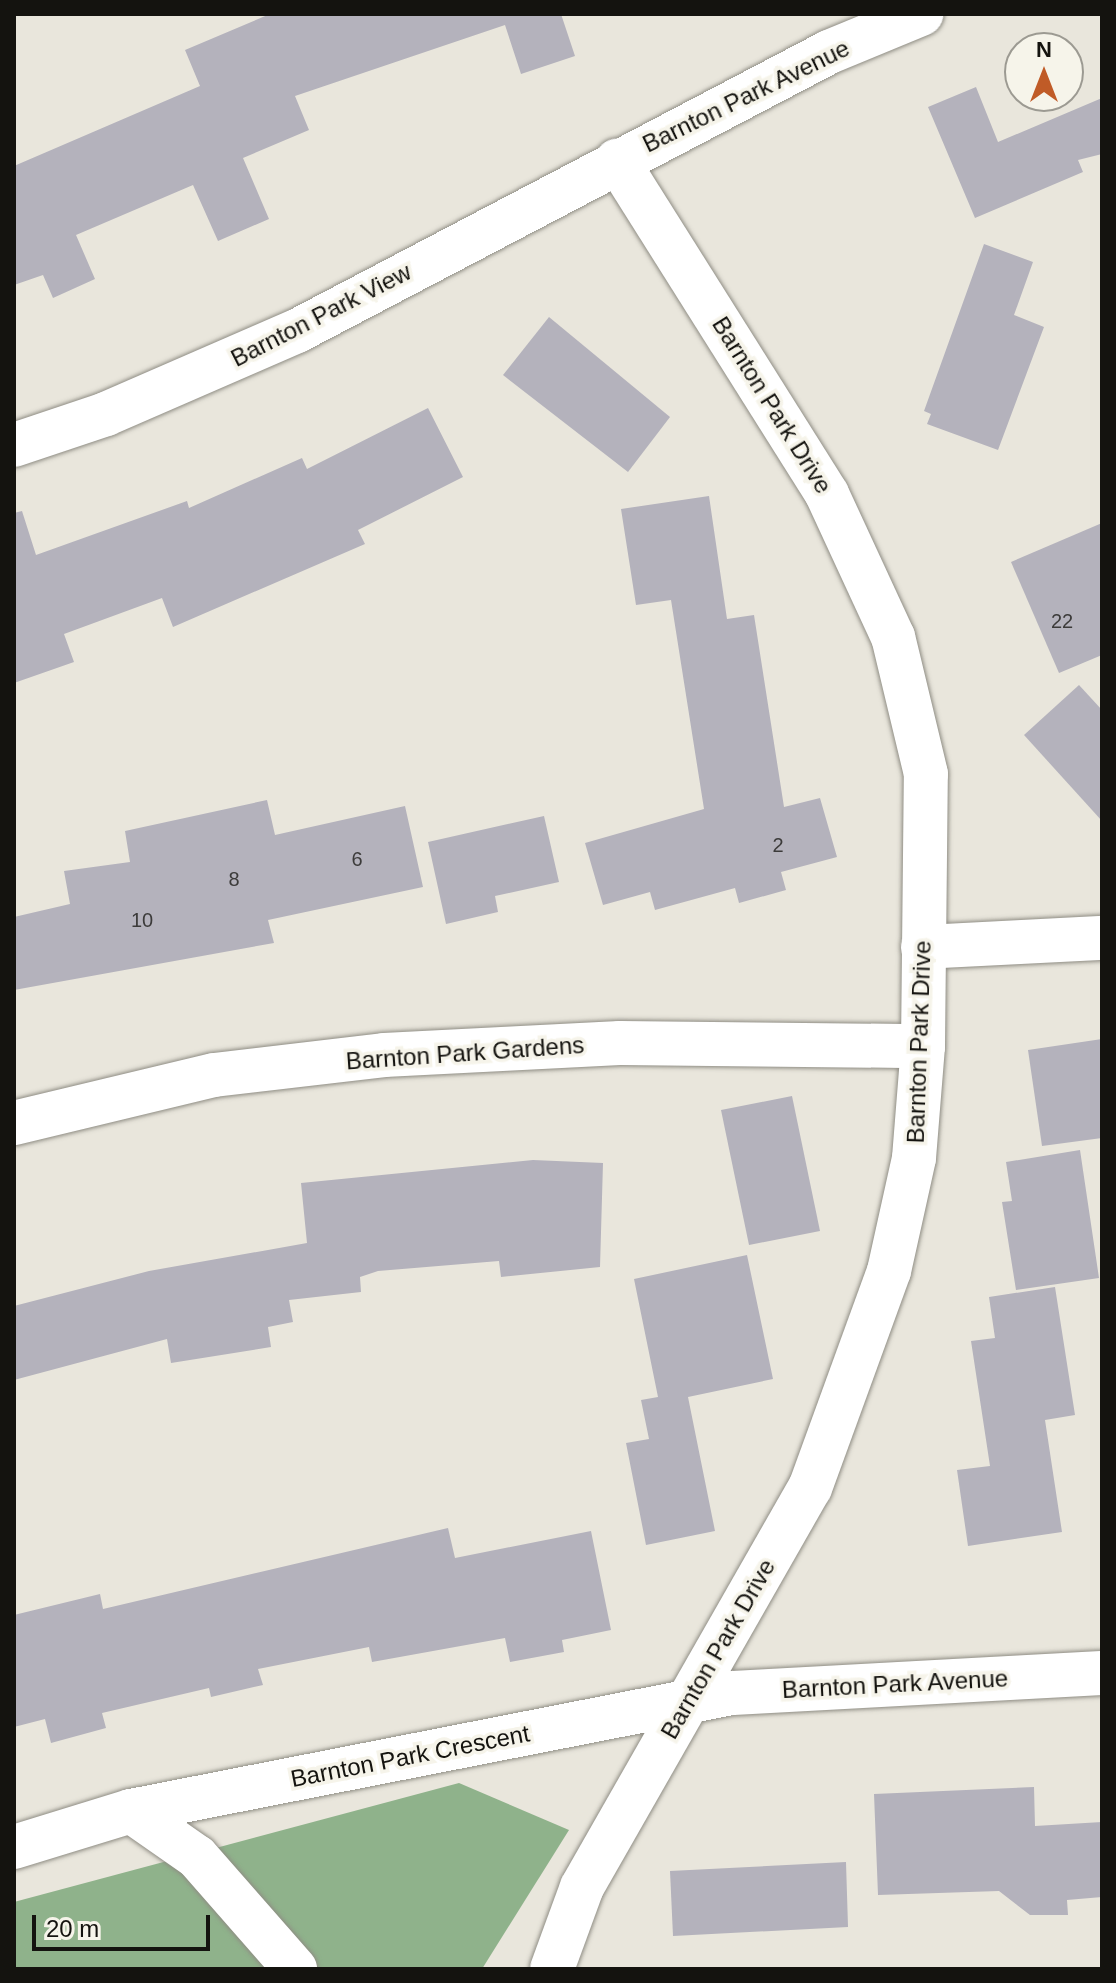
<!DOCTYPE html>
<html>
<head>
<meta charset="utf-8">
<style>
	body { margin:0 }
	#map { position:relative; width:1116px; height:1983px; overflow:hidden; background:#e9e6dc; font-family:Helvetica,sans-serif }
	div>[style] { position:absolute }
	.forest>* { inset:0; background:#8fb28b }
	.building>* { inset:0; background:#b4b2bc }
	.roads { filter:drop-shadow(0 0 2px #8f8d84) drop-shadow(0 0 2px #8f8d84) }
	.minor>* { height:44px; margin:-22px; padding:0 22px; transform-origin:22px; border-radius:22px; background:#fff }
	span { translate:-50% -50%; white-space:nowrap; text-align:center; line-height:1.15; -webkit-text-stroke:7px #f6f4ea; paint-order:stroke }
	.number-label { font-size:20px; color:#3c3b3a }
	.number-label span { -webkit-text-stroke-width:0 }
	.street-label { font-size:24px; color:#14130f }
	.frame { position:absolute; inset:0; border:16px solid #14130f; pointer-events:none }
	.north { position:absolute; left:1004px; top:32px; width:80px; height:80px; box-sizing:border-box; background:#f6f4ea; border:2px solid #9c9a92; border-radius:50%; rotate:0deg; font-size:22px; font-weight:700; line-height:32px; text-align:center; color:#14130f }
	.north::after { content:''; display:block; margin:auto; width:28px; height:36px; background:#c05b27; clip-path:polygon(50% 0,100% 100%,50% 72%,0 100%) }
	.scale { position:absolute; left:32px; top:1915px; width:178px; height:36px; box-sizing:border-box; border:4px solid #14130f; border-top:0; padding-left:10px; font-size:24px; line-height:28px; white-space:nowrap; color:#14130f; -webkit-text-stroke:6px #f6f4ea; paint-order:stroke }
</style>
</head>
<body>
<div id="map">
	<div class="forest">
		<div style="clip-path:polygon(459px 1783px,569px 1830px,482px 1969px,14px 1969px,14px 1902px)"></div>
	</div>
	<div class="building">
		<div style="clip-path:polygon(270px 14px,561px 14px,575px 56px,521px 74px,505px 25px,295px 96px,309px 130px,243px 158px,269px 219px,218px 241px,193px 185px,76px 235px,95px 279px,53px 298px,43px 275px,14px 285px,14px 166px,200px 86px,185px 50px)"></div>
		<div style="clip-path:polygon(976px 87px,998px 142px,1102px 98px,1102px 154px,1078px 160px,1083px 172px,975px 218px,928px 107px)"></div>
		<div style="clip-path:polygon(984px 244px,1033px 262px,1014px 315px,1044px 327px,998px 450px,927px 424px,931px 414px,924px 411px)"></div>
		<div style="clip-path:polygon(549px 317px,670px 417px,628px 472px,503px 375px)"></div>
		<div style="clip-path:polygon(428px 408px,463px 477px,358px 530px,365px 544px,173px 627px,162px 598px,64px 634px,74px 662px,14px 683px,14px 513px,22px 511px,36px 555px,187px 501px,189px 508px,302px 458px,307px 469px)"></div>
		<div style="clip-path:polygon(709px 496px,727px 619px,754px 615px,784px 807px,820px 798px,837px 857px,781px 872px,786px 890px,739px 903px,735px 888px,655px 910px,650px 892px,603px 905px,585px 843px,704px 809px,671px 600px,636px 605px,621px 509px)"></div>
		<div style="clip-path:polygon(1102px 523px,1102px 655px,1059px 673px,1011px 562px)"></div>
		<div style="clip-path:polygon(1079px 685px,1102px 710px,1102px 821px,1024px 735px)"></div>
		<div style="clip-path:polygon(267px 800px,275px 835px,405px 806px,423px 887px,268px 920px,274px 943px,14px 990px,14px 917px,70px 904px,64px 871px,130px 862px,125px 831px)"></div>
		<div style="clip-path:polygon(544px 816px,559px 882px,495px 896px,498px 912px,446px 924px,428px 842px)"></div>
		<div style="clip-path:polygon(1102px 1039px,1102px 1138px,1042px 1146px,1028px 1050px)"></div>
		<div style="clip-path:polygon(792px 1096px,820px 1231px,749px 1245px,721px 1110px)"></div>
		<div style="clip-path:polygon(1080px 1150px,1099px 1278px,1016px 1290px,1002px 1202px,1012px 1201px,1006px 1162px)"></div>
		<div style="clip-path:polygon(533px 1160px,603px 1163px,600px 1267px,501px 1277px,499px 1261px,378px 1271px,360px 1277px,361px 1292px,289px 1300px,293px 1322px,268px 1327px,271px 1347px,171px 1363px,167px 1339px,14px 1380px,14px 1306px,149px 1271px,307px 1243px,301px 1183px)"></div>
		<div style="clip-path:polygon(747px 1255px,773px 1379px,688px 1397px,715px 1531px,646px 1545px,626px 1443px,649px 1439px,641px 1400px,658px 1397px,634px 1279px)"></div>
		<div style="clip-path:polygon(1055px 1287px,1075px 1415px,1045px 1420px,1062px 1532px,968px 1546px,957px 1470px,990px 1466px,971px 1341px,995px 1338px,989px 1297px)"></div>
		<div style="clip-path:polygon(448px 1528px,455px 1558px,591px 1531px,611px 1630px,562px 1640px,564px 1652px,510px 1662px,505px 1638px,372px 1662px,369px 1647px,258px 1669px,263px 1685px,211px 1697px,209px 1688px,102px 1713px,106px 1728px,51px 1743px,45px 1719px,14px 1727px,14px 1615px,100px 1594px,103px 1609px)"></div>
		<div style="clip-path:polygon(1034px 1787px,1035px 1826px,1102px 1822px,1102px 1897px,1067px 1900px,1068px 1915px,1030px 1915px,999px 1891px,878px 1895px,874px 1794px)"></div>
		<div style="clip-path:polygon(846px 1862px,848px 1927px,673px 1936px,670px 1871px)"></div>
	</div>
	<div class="roads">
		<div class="minor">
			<div style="left:14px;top:445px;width:97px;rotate:-18.6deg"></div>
			<div style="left:106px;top:414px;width:208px;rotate:-23.5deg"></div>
			<div style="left:297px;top:331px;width:601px;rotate:-27.67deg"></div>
			<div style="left:829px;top:52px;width:100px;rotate:-22.4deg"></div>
			<div style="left:923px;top:947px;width:179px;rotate:-2.9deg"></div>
			<div style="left:14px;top:1123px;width:206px;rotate:-13.5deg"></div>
			<div style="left:214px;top:1075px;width:171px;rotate:-6.7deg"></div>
			<div style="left:384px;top:1055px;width:236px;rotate:-2.9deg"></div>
			<div style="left:620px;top:1043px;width:303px;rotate:0.6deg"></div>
			<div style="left:131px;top:1811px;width:80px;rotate:34.9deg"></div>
			<div style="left:197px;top:1857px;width:149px;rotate:48.8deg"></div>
			<div style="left:14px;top:1847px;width:122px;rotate:-17.1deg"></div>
			<div style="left:131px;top:1811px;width:612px;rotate:-11.11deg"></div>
			<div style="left:732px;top:1693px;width:371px;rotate:-3.1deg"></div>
			<div style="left:552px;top:1969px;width:87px;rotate:-69.9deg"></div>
			<div style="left:582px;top:1887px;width:460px;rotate:-60.3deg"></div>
			<div style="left:810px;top:1488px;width:231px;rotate:-70deg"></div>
			<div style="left:889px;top:1271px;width:116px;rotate:-77.5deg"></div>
			<div style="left:914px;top:1158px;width:112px;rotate:-85.4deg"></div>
			<div style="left:923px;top:1046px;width:272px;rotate:-89.4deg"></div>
			<div style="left:926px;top:774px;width:141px;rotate:-103.5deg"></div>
			<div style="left:893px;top:637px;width:157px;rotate:-114.8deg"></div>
			<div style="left:827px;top:494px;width:394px;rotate:-122.2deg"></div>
		</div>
	</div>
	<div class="number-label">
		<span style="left:1062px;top:621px">22</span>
		<span style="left:778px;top:845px">2</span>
		<span style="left:357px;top:859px">6</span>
		<span style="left:234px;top:879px">8</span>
		<span style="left:142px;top:920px">10</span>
	</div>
	<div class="street-label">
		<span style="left:746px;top:96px;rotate:-26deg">Barnton Park Avenue</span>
		<span style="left:321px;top:315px;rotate:-27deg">Barnton Park View</span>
		<span style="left:772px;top:405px;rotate:58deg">Barnton Park Drive</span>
		<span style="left:919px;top:1042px;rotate:-88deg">Barnton Park Drive</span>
		<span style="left:465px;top:1053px;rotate:-4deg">Barnton Park Gardens</span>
		<span style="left:718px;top:1649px;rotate:-60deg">Barnton Park Drive</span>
		<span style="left:895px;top:1684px;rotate:-3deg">Barnton Park Avenue</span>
		<span style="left:410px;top:1756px;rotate:-11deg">Barnton Park Crescent</span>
	</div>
	<div class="frame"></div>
	<div class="north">N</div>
	<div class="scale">20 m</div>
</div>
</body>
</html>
